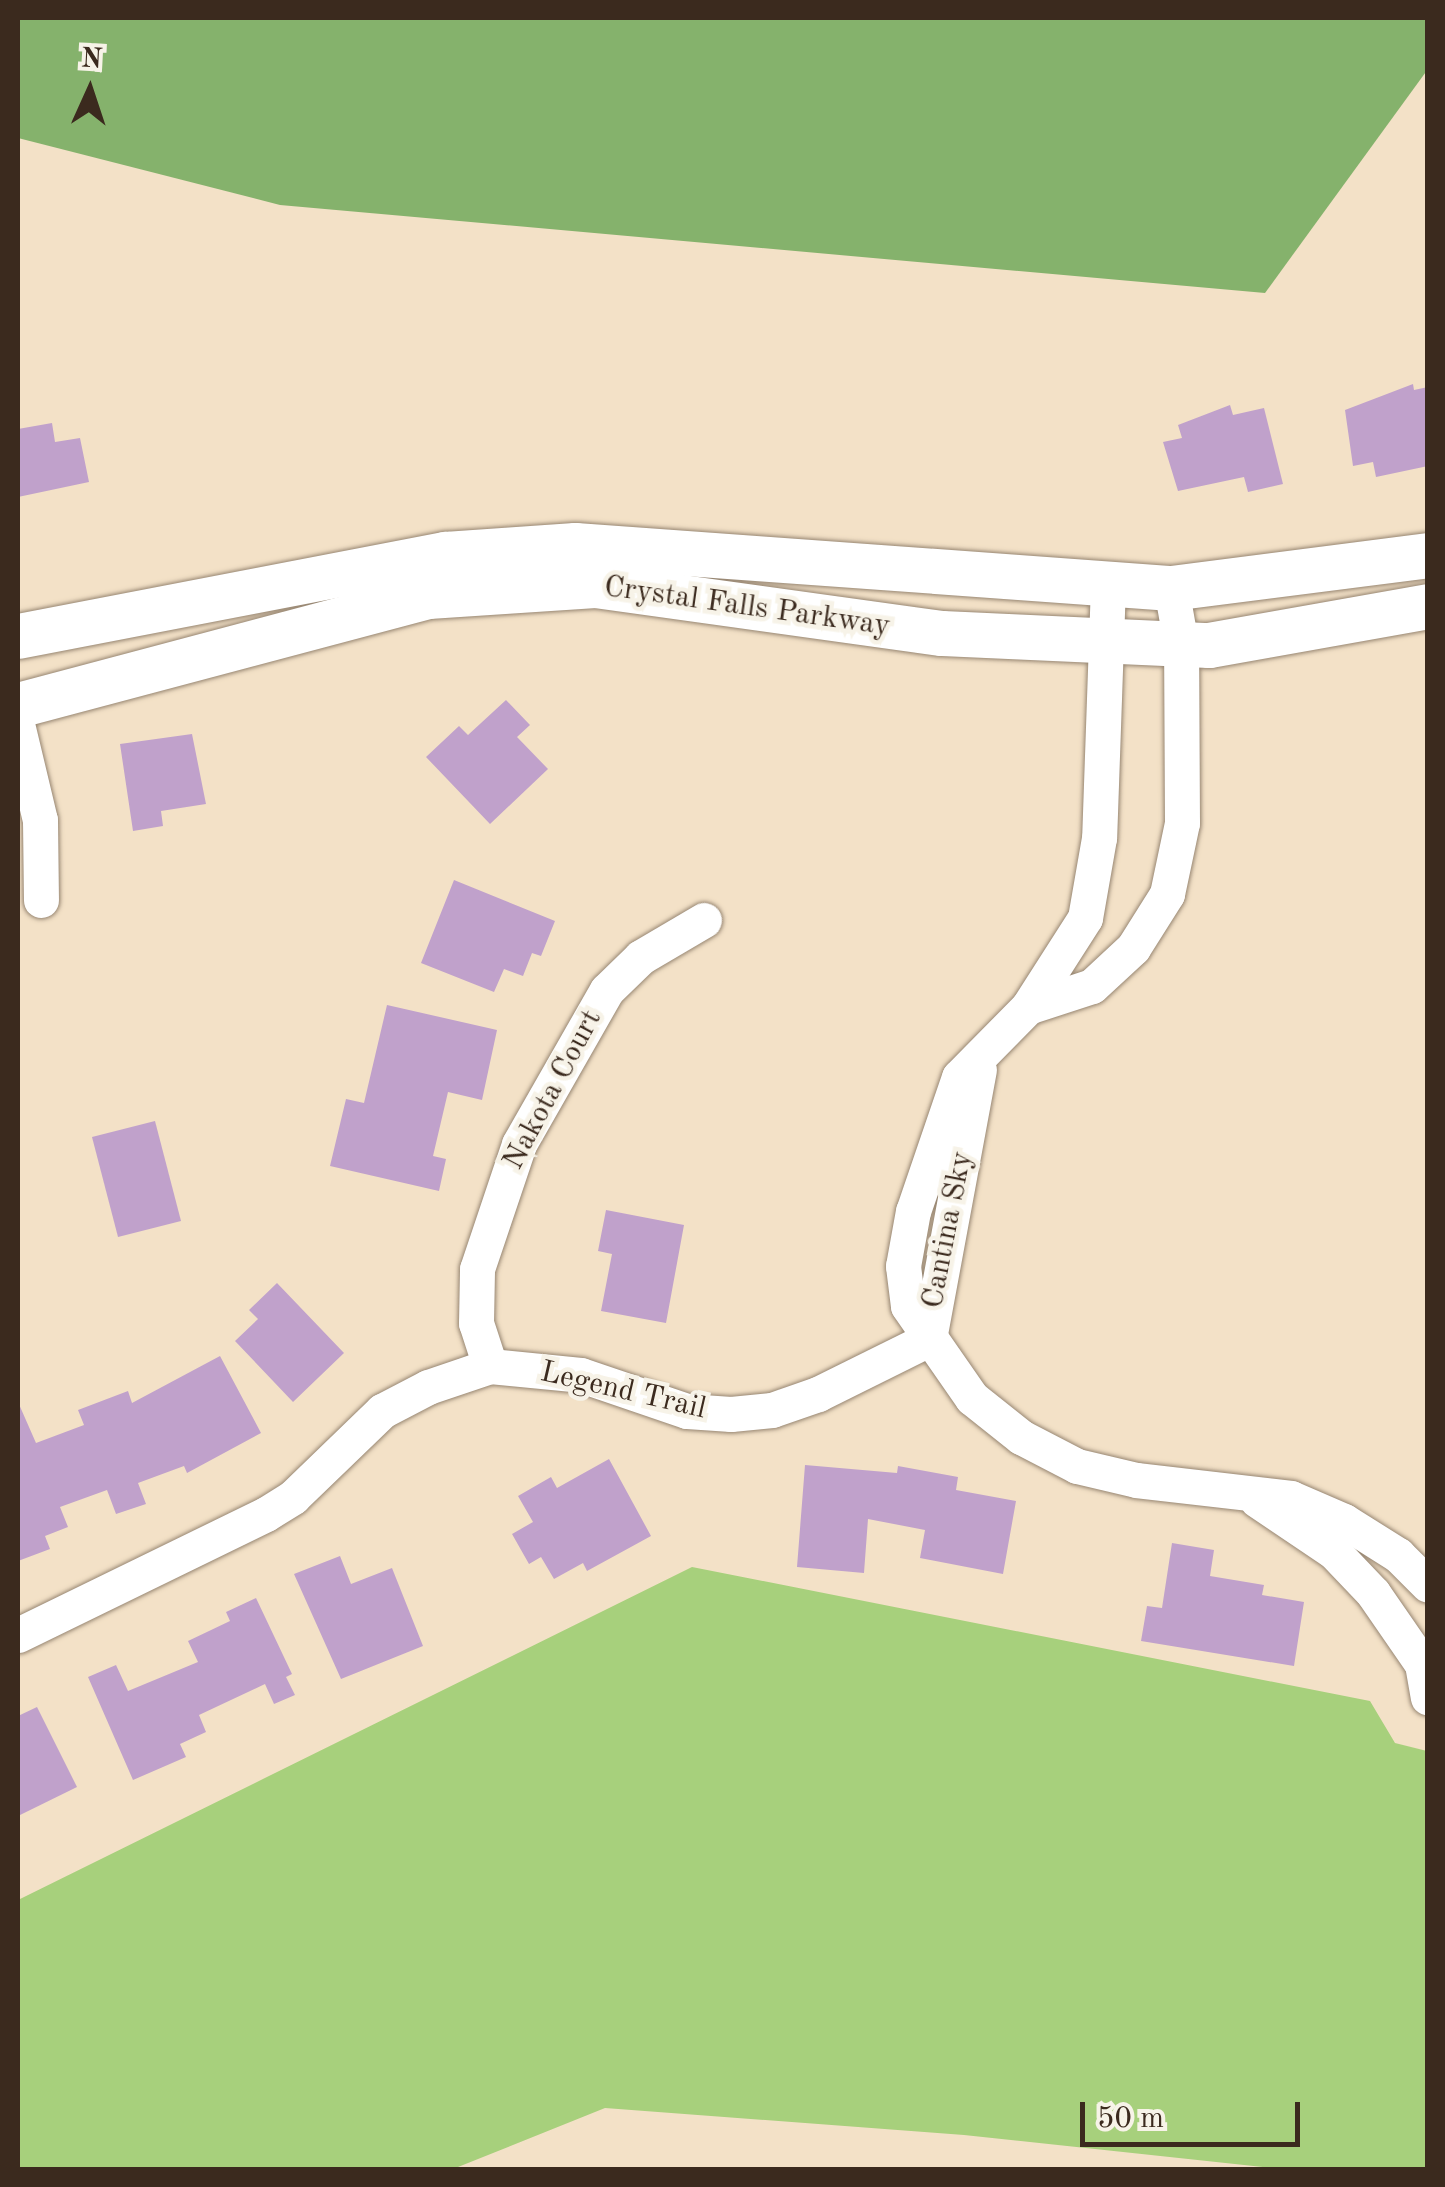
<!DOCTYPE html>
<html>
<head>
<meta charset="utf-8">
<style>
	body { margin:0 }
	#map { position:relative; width:1445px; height:2187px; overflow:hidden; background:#f3e1c7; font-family:"Old Standard TT",serif }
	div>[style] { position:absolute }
	.green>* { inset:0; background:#a7d07c }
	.forest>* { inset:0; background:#85b26c }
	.building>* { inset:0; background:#c0a1cb }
	.roads { filter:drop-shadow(0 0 2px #978672) drop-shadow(0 0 2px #978672) }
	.minor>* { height:35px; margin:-17.5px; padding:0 17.5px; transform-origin:17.5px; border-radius:17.5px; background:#fff }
	.tertiary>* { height:45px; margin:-22.5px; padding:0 22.5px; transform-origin:22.5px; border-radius:22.5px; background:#fff }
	span { translate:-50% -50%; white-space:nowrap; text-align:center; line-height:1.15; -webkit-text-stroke:9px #f7f3e8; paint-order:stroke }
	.street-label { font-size:30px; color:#3b2a1e }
	.frame { position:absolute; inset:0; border:20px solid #3b2a1e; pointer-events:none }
	.north { position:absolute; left:40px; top:40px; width:100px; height:100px; -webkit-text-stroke:8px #f7f3e8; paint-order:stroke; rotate:3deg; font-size:28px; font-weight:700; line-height:40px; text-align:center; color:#3b2a1e }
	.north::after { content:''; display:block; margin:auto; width:35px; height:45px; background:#3b2a1e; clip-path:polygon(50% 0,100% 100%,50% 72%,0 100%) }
	.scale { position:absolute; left:1080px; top:2102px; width:220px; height:45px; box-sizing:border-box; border:5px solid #3b2a1e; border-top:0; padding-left:12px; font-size:30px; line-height:35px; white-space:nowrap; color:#3b2a1e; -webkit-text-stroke:8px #f7f3e8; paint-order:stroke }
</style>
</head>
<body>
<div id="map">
	<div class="green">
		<div style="clip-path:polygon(692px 1567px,1370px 1701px,1395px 1743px,1427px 1751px,1427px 2169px,1282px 2169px,964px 2135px,605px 2108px,453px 2169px,18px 2169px,18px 1900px)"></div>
	</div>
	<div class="forest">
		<div style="clip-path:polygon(18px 18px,1427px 18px,1428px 69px,1265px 293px,280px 205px,18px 138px)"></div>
	</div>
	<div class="building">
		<div style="clip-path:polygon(1413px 384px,1414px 390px,1428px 387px,1428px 466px,1376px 477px,1373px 462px,1353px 466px,1345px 410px)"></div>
		<div style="clip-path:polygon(1230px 405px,1233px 415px,1264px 408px,1283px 484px,1248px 492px,1244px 477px,1178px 491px,1163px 442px,1182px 438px,1178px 425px)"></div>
		<div style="clip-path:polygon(52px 423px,55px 442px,80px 438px,89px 482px,18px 497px,18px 429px)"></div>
		<div style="clip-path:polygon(506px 700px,530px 725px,517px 737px,548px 769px,490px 824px,426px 757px,459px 726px,468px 735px)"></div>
		<div style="clip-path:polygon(192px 734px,206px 804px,161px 811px,163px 826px,133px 831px,120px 744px)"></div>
		<div style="clip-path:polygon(454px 880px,555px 921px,541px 956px,532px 953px,523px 976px,504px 969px,494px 992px,421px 963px)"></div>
		<div style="clip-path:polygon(387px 1005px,497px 1030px,482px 1100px,448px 1092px,433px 1156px,446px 1159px,439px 1191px,330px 1166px,346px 1099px,364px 1103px)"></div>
		<div style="clip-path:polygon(155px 1121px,181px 1221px,118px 1237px,92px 1137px)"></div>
		<div style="clip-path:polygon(606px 1210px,684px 1225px,666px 1323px,601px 1311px,612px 1254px,598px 1251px)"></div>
		<div style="clip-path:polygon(277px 1283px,344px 1353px,293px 1402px,235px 1341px,258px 1319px,249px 1310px)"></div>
		<div style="clip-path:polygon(220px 1356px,261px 1433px,187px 1473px,184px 1466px,138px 1483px,146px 1504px,116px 1514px,107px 1490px,60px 1507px,68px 1527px,45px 1536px,50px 1549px,18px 1561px,18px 1402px,36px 1443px,84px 1425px,78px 1410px,128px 1391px,132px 1403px)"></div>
		<div style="clip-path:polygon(609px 1459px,651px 1536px,587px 1571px,583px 1563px,554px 1579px,541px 1557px,529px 1564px,512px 1534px,533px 1522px,518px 1496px,551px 1477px,557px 1488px)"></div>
		<div style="clip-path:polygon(805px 1465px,897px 1473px,898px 1466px,958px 1477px,956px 1490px,1016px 1501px,1003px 1574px,920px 1558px,925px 1530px,868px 1519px,864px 1573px,797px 1567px)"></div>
		<div style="clip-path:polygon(1172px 1543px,1214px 1550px,1210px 1576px,1264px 1585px,1262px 1595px,1304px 1602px,1294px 1666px,1141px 1641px,1147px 1606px,1162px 1608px)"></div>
		<div style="clip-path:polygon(340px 1556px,351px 1584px,392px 1568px,423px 1646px,341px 1679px,294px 1574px)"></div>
		<div style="clip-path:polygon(256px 1598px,292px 1674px,286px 1677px,295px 1695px,274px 1704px,265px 1684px,199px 1715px,206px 1732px,180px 1744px,186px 1757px,133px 1780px,88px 1677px,116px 1665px,128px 1691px,198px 1662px,188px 1641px,230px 1621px,226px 1612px)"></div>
		<div style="clip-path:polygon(37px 1707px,77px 1787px,18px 1816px,18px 1716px)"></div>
	</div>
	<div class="roads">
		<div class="minor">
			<div style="left:1108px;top:584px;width:254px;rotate:92deg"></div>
			<div style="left:1099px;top:838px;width:81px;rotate:99.9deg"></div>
			<div style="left:1085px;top:918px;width:106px;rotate:122.6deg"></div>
			<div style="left:1028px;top:1007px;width:98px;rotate:134.6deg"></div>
			<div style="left:959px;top:1077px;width:142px;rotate:108.9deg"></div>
			<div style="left:913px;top:1211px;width:56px;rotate:100.3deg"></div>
			<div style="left:903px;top:1266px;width:40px;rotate:82.9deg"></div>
			<div style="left:908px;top:1306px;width:112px;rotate:55.2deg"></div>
			<div style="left:972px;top:1398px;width:63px;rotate:38.5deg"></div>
			<div style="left:1021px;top:1437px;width:63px;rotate:27.4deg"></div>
			<div style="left:1077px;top:1466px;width:61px;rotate:13.3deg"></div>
			<div style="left:1136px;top:1480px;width:156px;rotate:6.6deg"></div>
			<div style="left:1291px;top:1498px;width:58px;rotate:23.5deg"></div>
			<div style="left:1344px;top:1521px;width:64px;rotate:32.2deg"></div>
			<div style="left:1398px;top:1555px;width:42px;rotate:45deg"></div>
			<div style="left:18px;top:728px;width:95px;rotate:76.6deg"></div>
			<div style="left:40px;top:820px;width:80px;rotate:89.3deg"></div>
			<div style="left:1028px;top:1007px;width:67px;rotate:-18.2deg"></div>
			<div style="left:1092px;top:986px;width:56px;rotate:-42.8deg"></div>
			<div style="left:1133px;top:948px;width:64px;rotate:-57.8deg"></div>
			<div style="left:1167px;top:894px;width:73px;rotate:-78.1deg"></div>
			<div style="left:1182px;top:823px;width:179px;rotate:-90.3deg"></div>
			<div style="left:1181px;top:644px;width:57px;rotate:-100.1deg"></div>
			<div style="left:929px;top:1339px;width:274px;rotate:-79.5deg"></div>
			<div style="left:490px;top:1366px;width:45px;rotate:-108deg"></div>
			<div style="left:476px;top:1323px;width:54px;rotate:-88.9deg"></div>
			<div style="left:477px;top:1269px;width:132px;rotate:-71.4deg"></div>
			<div style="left:519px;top:1144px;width:177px;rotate:-60.3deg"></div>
			<div style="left:607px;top:990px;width:47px;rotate:-44.1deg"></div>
			<div style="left:641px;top:957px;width:73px;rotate:-30.4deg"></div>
			<div style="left:1257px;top:1500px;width:93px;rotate:34deg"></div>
			<div style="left:1334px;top:1552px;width:57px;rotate:46.4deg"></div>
			<div style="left:1373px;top:1593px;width:86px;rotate:55.4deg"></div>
			<div style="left:1422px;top:1664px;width:34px;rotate:80deg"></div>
			<div style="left:18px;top:1635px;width:276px;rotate:-26deg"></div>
			<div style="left:266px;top:1514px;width:32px;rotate:-32deg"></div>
			<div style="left:293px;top:1497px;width:124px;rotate:-44deg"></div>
			<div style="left:382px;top:1411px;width:52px;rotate:-27.6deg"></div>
			<div style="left:428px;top:1387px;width:65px;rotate:-18.7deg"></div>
			<div style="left:490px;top:1366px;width:91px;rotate:5.6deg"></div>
			<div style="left:581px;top:1375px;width:112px;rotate:18.8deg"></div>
			<div style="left:687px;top:1411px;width:44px;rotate:3.9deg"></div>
			<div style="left:731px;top:1414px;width:41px;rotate:-5.6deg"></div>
			<div style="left:772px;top:1410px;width:49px;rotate:-19.2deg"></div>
			<div style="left:818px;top:1394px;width:124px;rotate:-26.4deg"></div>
		</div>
		<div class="tertiary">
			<div style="left:18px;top:636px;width:435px;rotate:-10.9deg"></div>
			<div style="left:445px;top:554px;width:130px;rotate:-4deg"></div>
			<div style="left:575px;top:545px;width:598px;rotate:4.13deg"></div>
			<div style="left:1171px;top:588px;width:259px;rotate:-7.3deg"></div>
			<div style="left:18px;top:705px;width:424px;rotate:-14.9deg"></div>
			<div style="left:428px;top:596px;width:167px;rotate:-3.8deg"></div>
			<div style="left:595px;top:585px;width:350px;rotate:7.9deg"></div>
			<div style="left:942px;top:633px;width:267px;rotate:2.6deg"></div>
			<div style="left:1209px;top:645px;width:222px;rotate:-10.1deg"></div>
		</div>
	</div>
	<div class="street-label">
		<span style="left:747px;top:607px;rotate:8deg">Crystal Falls Parkway</span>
		<span style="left:553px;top:1090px;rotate:-62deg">Nakota Court</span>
		<span style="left:948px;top:1230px;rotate:-79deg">Cantina Sky</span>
		<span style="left:623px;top:1391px;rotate:13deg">Legend Trail</span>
	</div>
	<div class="frame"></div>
	<div class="north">N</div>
	<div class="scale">50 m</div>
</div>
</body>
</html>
